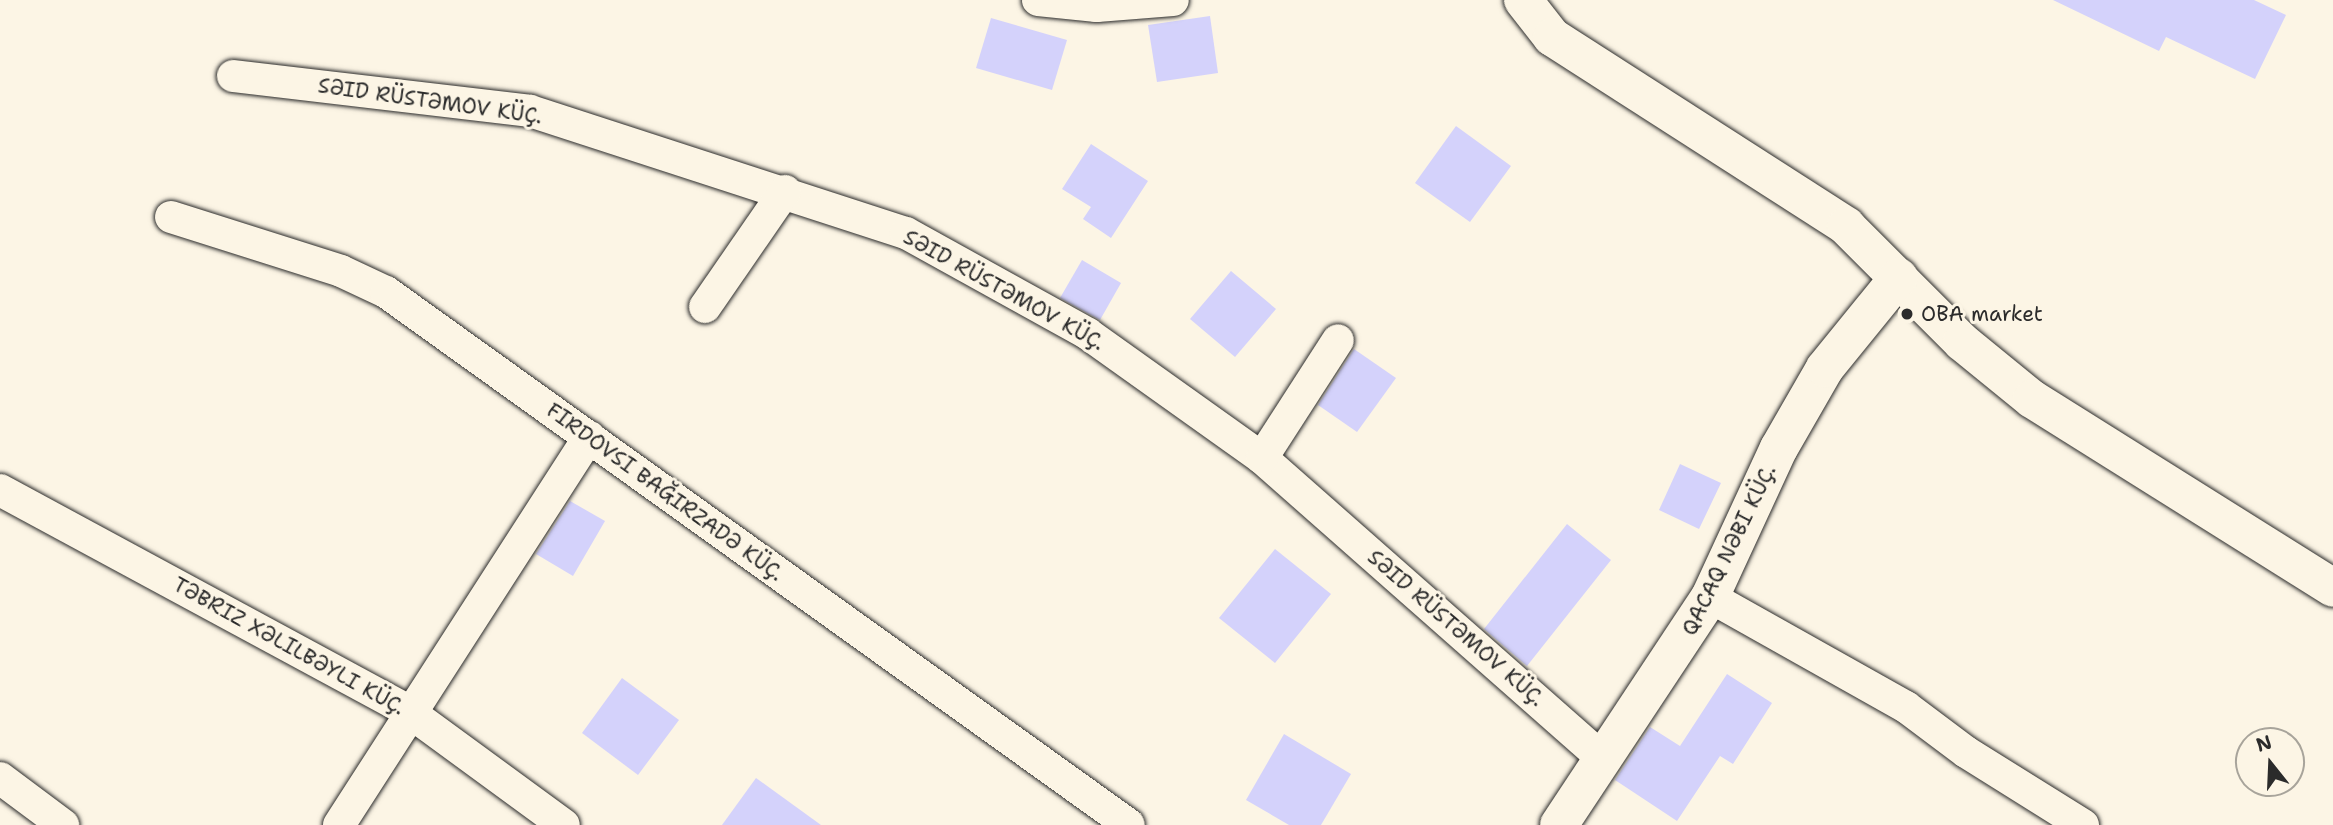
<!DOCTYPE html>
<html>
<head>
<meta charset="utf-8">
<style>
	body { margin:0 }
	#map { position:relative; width:2333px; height:825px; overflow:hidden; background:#fcf5e5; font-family:"Shantell Sans",sans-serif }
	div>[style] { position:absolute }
	.building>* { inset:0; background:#d4d2fb }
	.roads { filter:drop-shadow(0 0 2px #2b2b2b) drop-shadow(0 0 2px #2b2b2b) }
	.minor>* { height:32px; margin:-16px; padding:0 16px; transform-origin:16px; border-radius:16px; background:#fcf5e5 }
	.tertiary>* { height:38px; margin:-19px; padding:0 19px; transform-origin:19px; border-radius:19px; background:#fcf5e5 }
	.dots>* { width:19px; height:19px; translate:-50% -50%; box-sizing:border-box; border:4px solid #fcf5e5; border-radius:50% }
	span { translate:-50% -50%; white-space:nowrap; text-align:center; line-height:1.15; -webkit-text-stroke:6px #fcf5e5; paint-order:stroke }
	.street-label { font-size:21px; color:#2b2b2b }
	.poi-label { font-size:21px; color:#2b2b2b }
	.left { translate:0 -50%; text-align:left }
	.north { position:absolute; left:2235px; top:727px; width:70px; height:70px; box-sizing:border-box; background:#fcf5e5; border:2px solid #a8a49b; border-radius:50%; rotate:342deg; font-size:19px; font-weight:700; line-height:28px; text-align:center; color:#2b2b2b }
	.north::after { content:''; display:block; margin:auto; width:24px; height:32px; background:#2b2b2b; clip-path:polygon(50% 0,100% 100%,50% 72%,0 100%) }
</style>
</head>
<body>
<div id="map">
	<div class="building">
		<div style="clip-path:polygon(2053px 0,2254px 0,2286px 15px,2255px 79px,2166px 37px,2159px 51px)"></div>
		<div style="clip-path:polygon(1210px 16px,1218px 73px,1157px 82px,1148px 25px)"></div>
		<div style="clip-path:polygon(991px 18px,1067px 40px,1052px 90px,976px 68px)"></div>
		<div style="clip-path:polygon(1456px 126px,1511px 166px,1470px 222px,1415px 183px)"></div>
		<div style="clip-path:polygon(1091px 144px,1148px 181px,1111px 238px,1083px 219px,1091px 207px,1062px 189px)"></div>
		<div style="clip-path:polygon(1082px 260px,1121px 283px,1100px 320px,1060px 298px)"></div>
		<div style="clip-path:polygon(1231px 271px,1276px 309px,1235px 357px,1190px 319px)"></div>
		<div style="clip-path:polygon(1354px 349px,1396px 378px,1357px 432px,1318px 405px)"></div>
		<div style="clip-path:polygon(1680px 464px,1721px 483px,1699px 529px,1659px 510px)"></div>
		<div style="clip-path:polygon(570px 501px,605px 521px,573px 576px,536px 554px)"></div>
		<div style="clip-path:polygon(1567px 524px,1611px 560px,1527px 666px,1484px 629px)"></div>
		<div style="clip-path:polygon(1275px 549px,1331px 594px,1275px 663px,1219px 618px)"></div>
		<div style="clip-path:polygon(1727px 674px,1772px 703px,1733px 764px,1720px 756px,1677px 821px,1615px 780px,1650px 727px,1680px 746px)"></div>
		<div style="clip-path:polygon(622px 678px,679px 720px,638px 775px,582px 733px)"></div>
		<div style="clip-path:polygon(1284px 734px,1351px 774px,1321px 825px,1289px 825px,1246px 800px)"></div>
		<div style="clip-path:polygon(756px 778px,821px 825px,722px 825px)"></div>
	</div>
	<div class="roads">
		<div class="minor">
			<div style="left:1038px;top:0;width:59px;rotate:5.8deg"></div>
			<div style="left:1097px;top:6px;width:76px;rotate:-4.5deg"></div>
			<div style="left:233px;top:76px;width:299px;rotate:6.7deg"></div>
			<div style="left:530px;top:111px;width:395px;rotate:18deg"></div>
			<div style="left:906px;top:233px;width:208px;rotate:29deg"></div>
			<div style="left:1088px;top:334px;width:214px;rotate:35.5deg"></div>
			<div style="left:1262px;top:458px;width:456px;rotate:41.4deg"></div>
			<div style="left:171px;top:217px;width:178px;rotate:17.6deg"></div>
			<div style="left:341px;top:271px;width:50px;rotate:25deg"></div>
			<div style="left:386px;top:292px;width:914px;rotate:35.65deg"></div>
			<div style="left:705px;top:307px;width:141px;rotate:-55.4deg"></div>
			<div style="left:1262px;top:458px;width:140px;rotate:-57.2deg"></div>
			<div style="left:0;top:490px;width:464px;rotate:28.4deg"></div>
			<div style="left:408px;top:711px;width:193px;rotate:36.2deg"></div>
			<div style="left:1710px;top:597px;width:225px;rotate:29.3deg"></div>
			<div style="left:1906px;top:707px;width:75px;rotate:36.9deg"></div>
			<div style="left:1966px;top:752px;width:138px;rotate:32deg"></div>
			<div style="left:0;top:778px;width:79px;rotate:36.7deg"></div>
			<div style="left:339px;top:825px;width:462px;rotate:-57.2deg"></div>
		</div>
		<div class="tertiary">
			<div style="left:1523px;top:0;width:47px;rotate:51.9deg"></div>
			<div style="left:1552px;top:37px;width:350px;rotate:32.7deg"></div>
			<div style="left:1846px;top:226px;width:164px;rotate:45deg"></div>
			<div style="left:1962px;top:342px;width:90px;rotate:39.2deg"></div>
			<div style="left:2032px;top:399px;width:355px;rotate:32.1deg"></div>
			<div style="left:1559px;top:825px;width:273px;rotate:-56.5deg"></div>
			<div style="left:1710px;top:597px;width:164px;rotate:-65.2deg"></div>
			<div style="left:1779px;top:448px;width:92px;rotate:-60.1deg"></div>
			<div style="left:1825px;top:368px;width:117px;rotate:-50.9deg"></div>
		</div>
	</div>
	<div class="dots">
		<div style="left:1907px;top:314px;background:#2b2b2b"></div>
	</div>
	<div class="street-label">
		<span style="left:430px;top:101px;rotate:8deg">SƏID RÜSTƏMOV KÜÇ.</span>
		<span style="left:1004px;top:290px;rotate:29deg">SƏID RÜSTƏMOV KÜÇ.</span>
		<span style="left:665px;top:492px;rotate:36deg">FIRDOVSI BAĞIRZADƏ KÜÇ.</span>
		<span style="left:1729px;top:550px;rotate:-64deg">QACAQ NƏBI KÜÇ.</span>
		<span style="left:1456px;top:628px;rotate:41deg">SƏID RÜSTƏMOV KÜÇ.</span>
		<span style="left:289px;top:646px;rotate:29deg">TƏBRIZ XƏLILBƏYLI KÜÇ.</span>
	</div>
	<div class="poi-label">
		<span class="left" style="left:1921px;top:314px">OBA market</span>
	</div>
	<div class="north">N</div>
</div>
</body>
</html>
